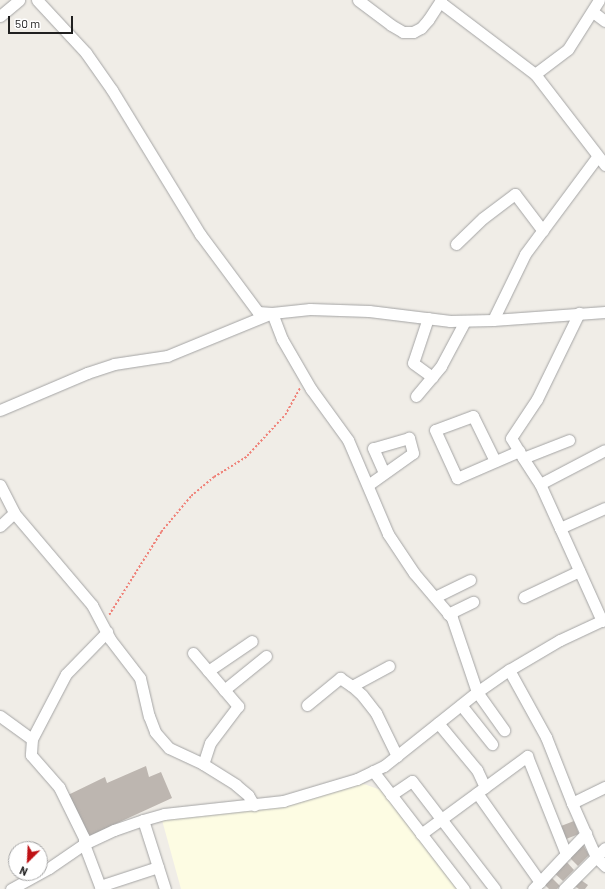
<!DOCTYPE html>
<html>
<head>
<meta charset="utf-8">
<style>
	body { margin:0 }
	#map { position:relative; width:605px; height:889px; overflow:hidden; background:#f0ede7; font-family:Barlow,sans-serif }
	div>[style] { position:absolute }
	.education>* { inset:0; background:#fdfce3 }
	.building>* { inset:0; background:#bdb6b0 }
	.path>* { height:1.5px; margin-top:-0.75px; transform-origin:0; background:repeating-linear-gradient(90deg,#ef8279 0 2px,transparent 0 4px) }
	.roads { filter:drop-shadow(0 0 1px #a4a4a4) drop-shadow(0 0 1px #a4a4a4) }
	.minor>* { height:11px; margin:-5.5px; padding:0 5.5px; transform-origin:5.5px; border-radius:5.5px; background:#fff }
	span { translate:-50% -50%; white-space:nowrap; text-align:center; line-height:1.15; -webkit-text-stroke:3px #fff; paint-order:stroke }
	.north { position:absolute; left:8px; top:841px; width:40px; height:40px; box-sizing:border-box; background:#fff; border:1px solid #a6a6a6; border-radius:50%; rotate:204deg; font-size:11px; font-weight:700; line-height:16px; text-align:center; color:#202020 }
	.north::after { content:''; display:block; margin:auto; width:14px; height:18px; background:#bf1115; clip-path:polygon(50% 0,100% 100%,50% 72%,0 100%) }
	.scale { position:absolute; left:8px; top:16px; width:65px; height:18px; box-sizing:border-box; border:2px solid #202020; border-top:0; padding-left:5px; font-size:12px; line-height:14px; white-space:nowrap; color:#202020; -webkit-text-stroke:3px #fff; paint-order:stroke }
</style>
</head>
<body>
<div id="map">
	<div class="education">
		<div style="clip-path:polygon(358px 782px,381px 790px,459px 889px,181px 889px,162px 820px)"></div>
	</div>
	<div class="building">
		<div style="clip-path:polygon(146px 766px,149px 777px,161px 772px,172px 798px,87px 837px,68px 795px,105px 777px,107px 783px)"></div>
		<div style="clip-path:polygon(574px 821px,579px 834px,566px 839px,561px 826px)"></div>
		<div style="clip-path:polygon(582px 843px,589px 855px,578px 866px,569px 857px)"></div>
		<div style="clip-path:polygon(565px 860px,574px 870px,563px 881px,553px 872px)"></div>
		<div style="clip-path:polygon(551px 877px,560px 886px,557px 889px,549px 889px,544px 884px)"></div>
		<div style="clip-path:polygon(578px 878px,588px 885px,585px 889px,579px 889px,573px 885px)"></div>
	</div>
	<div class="path">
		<div style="left:109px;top:615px;width:98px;rotate:-57.9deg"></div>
		<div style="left:161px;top:532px;width:47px;rotate:-50.2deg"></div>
		<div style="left:191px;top:496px;width:30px;rotate:-40deg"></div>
		<div style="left:214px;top:477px;width:39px;rotate:-32deg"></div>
		<div style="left:247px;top:456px;width:56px;rotate:-47.2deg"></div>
		<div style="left:285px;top:415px;width:31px;rotate:-61deg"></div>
	</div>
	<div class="roads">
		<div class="minor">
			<div style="left:37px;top:0;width:72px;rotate:47.2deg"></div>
			<div style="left:86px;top:53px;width:45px;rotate:54.9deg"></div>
			<div style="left:112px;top:90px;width:169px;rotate:58.6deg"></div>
			<div style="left:200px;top:234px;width:97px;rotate:53.4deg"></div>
			<div style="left:258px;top:312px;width:14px;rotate:4deg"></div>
			<div style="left:272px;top:313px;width:28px;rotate:69deg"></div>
			<div style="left:282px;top:339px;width:58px;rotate:59.9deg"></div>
			<div style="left:311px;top:389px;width:63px;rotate:54deg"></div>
			<div style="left:348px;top:440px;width:102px;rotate:66.9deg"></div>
			<div style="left:388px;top:534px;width:47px;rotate:56.3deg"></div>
			<div style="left:414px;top:573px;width:59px;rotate:49.8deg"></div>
			<div style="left:452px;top:618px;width:78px;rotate:71.3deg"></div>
			<div style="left:477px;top:692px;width:47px;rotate:54.6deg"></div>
			<div style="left:358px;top:0;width:41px;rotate:37.1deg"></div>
			<div style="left:391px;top:25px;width:14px;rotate:30deg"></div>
			<div style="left:403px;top:32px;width:10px"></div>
			<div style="left:413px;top:32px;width:9px;rotate:-27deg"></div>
			<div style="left:421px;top:28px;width:11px;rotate:-49deg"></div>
			<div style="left:428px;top:20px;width:24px;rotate:-57deg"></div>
			<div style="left:440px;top:2px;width:119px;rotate:37.2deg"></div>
			<div style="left:535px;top:74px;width:115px;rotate:52.4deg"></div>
			<div style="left:593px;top:12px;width:15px;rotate:37deg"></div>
			<div style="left:0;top:16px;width:25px;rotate:-40deg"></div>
			<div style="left:535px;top:74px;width:41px;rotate:-37.1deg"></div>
			<div style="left:568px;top:49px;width:58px;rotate:-57.7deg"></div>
			<div style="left:456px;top:244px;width:37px;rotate:-44deg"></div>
			<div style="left:483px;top:218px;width:40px;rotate:-37deg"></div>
			<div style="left:515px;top:194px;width:46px;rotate:52.9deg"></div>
			<div style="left:428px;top:318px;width:47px;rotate:108.4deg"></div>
			<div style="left:413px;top:363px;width:24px;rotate:36deg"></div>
			<div style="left:493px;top:320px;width:73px;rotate:-64.1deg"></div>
			<div style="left:525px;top:254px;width:121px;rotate:-53.4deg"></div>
			<div style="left:416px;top:396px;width:39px;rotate:-50deg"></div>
			<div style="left:441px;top:366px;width:51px;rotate:-61.9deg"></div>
			<div style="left:0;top:410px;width:95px;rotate:-23deg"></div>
			<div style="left:87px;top:373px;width:28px;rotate:-18deg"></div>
			<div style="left:114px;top:364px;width:54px;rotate:-8.6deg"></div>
			<div style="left:167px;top:356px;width:113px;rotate:-22.3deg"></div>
			<div style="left:272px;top:313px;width:38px;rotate:-6deg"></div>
			<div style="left:310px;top:309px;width:59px;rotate:1.9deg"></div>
			<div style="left:369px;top:311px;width:82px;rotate:7deg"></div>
			<div style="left:450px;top:321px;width:43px;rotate:-1.3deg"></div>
			<div style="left:493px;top:320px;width:112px;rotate:-4.1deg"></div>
			<div style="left:569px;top:440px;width:49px;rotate:158.6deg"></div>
			<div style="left:523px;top:458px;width:31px;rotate:57deg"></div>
			<div style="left:540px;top:484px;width:73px;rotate:-27.6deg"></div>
			<div style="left:523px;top:458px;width:23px;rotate:-121deg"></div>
			<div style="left:511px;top:438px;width:47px;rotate:-56.3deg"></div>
			<div style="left:537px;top:399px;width:96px;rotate:-64deg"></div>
			<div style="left:495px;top:461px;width:50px;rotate:-116.1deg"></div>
			<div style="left:473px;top:416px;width:40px;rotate:159.8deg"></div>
			<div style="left:435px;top:430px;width:53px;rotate:65.4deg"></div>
			<div style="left:457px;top:478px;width:68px;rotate:-23.5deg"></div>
			<div style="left:540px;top:484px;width:48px;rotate:65.6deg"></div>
			<div style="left:560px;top:528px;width:49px;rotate:-24deg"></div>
			<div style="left:0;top:485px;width:31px;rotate:63deg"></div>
			<div style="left:14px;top:513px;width:121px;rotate:49.7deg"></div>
			<div style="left:92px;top:605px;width:38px;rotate:62deg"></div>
			<div style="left:110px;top:639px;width:49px;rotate:52.4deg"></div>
			<div style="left:140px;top:678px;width:39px;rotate:77deg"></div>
			<div style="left:149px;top:716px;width:17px;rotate:69deg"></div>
			<div style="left:155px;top:732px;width:21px;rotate:49deg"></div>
			<div style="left:169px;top:748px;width:38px;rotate:25deg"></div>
			<div style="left:203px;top:764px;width:39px;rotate:32deg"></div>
			<div style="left:236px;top:785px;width:16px;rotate:40deg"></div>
			<div style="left:248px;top:795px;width:12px;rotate:59deg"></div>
			<div style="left:368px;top:485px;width:55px;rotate:-35.4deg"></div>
			<div style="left:413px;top:453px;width:16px;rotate:-105deg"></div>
			<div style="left:409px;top:438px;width:37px;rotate:164deg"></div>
			<div style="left:373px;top:448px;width:27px;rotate:66deg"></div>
			<div style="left:0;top:526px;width:19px;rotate:-43deg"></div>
			<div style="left:560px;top:528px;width:102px;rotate:65.7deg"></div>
			<div style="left:435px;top:597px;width:39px;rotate:-26deg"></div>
			<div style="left:524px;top:597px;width:61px;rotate:-25.3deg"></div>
			<div style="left:448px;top:614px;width:28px;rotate:-26deg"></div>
			<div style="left:193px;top:653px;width:70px;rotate:49.7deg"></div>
			<div style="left:238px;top:706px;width:46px;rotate:127.1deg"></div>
			<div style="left:210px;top:743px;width:22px;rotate:108deg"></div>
			<div style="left:509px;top:670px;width:77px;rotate:61.1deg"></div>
			<div style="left:546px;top:737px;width:71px;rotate:68.5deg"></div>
			<div style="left:572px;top:803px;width:59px;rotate:66deg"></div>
			<div style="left:596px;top:857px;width:13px;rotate:45deg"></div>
			<div style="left:208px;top:671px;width:53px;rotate:-34.3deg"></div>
			<div style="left:352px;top:686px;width:13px;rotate:42deg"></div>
			<div style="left:362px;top:695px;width:23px;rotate:52deg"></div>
			<div style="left:376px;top:713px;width:48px;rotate:64deg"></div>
			<div style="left:224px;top:690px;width:54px;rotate:-39deg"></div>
			<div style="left:307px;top:705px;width:43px;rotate:-39.3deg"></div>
			<div style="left:340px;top:678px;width:14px;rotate:34deg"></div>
			<div style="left:352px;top:686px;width:42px;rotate:-28.4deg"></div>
			<div style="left:461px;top:705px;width:50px;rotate:51.5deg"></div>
			<div style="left:0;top:716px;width:39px;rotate:36deg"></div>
			<div style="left:32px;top:739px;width:16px;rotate:94deg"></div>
			<div style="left:31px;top:755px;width:43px;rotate:48.8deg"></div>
			<div style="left:59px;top:787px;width:57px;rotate:63.9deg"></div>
			<div style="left:84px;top:838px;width:6px;rotate:90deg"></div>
			<div style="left:84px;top:844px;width:48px;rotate:69.3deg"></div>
			<div style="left:438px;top:723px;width:61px;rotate:50.3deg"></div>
			<div style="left:477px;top:770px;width:19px;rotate:65deg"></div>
			<div style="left:32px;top:739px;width:73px;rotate:-62.4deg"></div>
			<div style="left:66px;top:674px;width:59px;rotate:-45.7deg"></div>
			<div style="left:373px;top:771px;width:149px;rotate:52.4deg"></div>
			<div style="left:477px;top:793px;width:109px;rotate:54.7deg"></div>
			<div style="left:391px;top:795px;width:25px;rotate:-34deg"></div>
			<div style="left:412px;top:781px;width:136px;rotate:52.5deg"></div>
			<div style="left:572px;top:803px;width:37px;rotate:-26deg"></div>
			<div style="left:143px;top:820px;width:72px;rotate:72.3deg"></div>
			<div style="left:421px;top:834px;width:132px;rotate:-36.3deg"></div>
			<div style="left:527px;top:756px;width:105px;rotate:68.3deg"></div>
			<div style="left:566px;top:854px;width:48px;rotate:133.3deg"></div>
			<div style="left:566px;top:854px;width:29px;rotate:-46deg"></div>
			<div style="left:100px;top:886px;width:61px;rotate:-18.1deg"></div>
			<div style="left:11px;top:889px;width:43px;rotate:-28.9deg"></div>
			<div style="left:49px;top:868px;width:42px;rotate:-34.4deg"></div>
			<div style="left:84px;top:844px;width:33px;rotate:-25deg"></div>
			<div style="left:114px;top:830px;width:31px;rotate:-19deg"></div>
			<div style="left:143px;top:820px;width:22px;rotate:-16deg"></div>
			<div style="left:164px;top:814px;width:120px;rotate:-6.2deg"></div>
			<div style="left:283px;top:801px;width:77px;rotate:-16.6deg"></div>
			<div style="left:357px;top:779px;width:30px;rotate:-26deg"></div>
			<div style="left:384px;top:766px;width:119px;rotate:-38.5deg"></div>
			<div style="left:477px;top:692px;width:39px;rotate:-35deg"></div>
			<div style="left:509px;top:670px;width:59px;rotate:-30.5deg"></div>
			<div style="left:560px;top:640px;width:50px;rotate:-25deg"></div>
			<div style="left:564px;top:889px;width:58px;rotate:-45deg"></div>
		</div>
	</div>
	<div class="north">N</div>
	<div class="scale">50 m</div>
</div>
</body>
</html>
